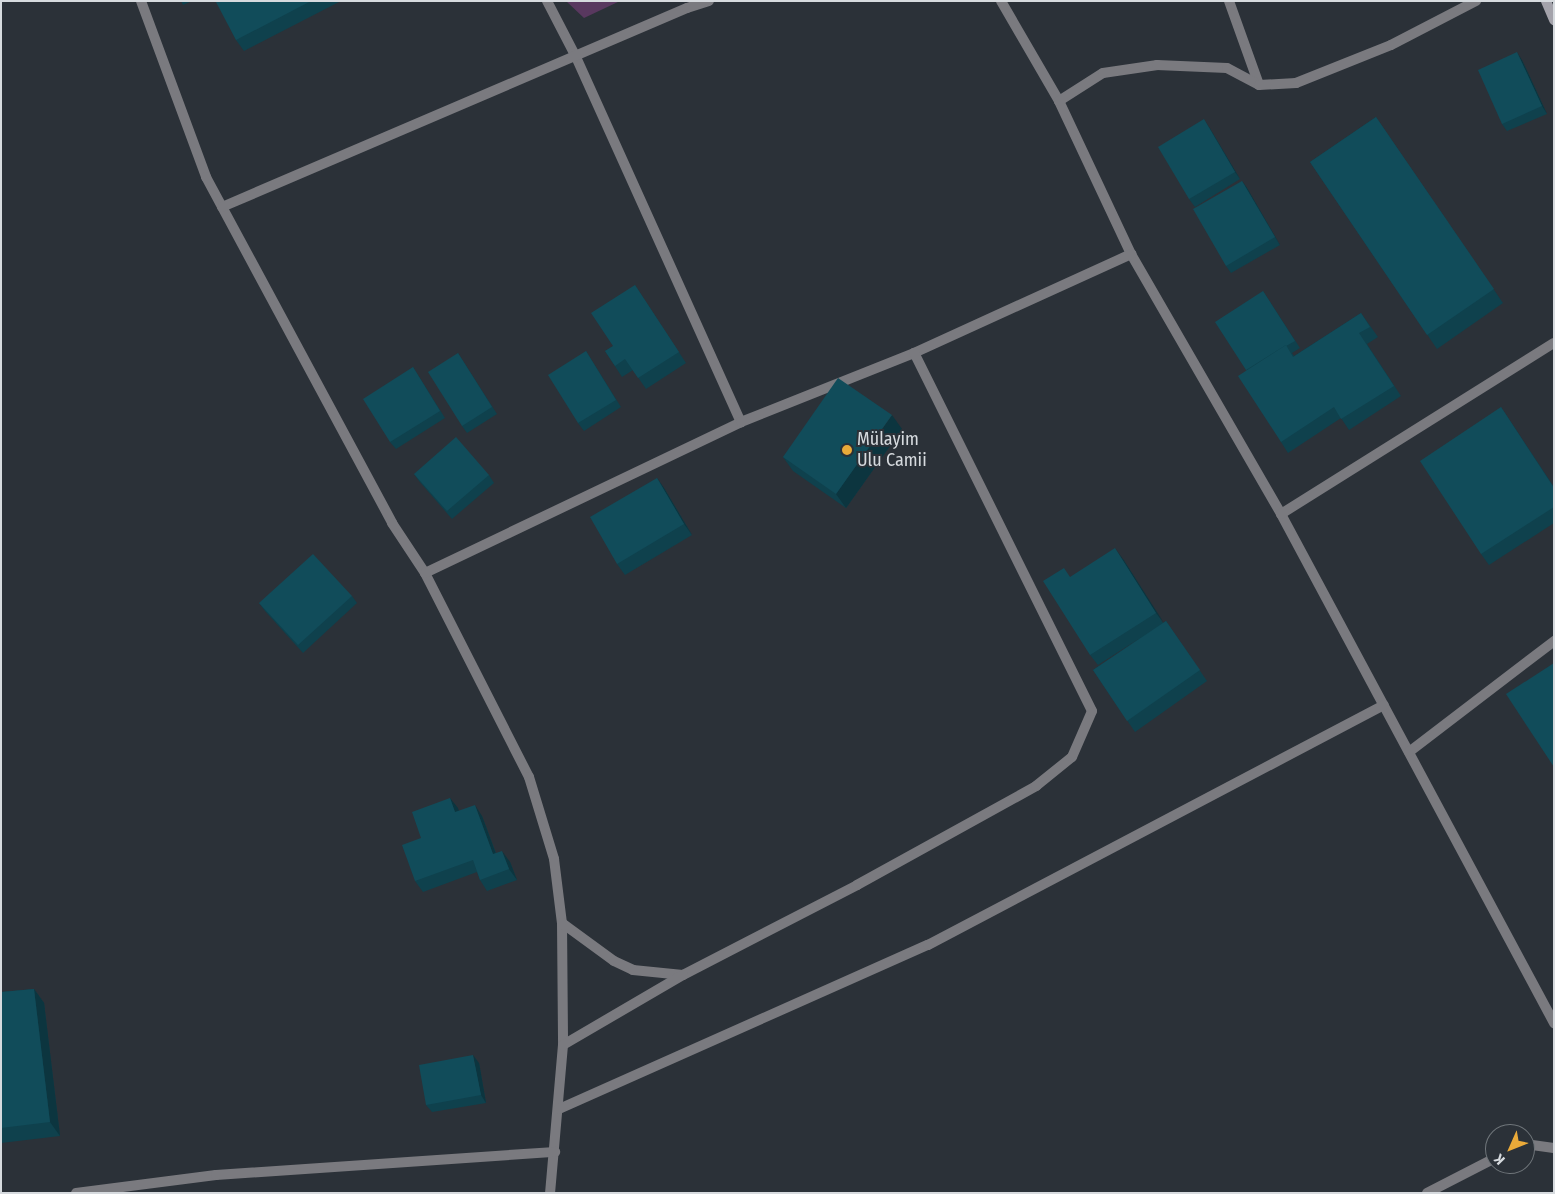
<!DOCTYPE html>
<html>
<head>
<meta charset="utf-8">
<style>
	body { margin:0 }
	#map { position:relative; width:1555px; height:1194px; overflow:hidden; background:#2b3138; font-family:"Fira Sans Condensed",sans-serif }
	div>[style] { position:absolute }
	.green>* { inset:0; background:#59385f }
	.minor>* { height:10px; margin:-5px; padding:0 5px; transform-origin:5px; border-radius:5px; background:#7a7a7f }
	.secondary>* { height:10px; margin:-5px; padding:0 5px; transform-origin:5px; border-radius:5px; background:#a4a3ab }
	.wall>* { inset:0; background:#0f414d }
	.shaded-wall>* { inset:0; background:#0c353f }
	.building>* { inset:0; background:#114c5a }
	.dots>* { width:14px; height:14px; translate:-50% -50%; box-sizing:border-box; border:2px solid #2b3138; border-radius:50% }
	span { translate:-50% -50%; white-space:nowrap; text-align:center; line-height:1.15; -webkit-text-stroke:4px #2b3138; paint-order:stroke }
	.poi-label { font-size:18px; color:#d6dade }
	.left { translate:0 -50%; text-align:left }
	.frame { position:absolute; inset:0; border:2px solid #d6dade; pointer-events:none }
	.north { position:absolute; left:1485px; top:1124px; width:50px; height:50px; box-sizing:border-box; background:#2b3138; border:1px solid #6f757a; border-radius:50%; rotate:226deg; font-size:14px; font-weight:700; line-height:20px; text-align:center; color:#d6dade }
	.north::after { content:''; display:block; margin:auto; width:18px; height:22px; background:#eaaa39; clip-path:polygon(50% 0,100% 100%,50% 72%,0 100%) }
</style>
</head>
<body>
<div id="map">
	<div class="green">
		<div style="clip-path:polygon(566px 1px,620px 1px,584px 18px)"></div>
	</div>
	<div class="minor">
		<div style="left:141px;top:1px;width:188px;rotate:69.7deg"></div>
		<div style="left:206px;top:177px;width:393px;rotate:61.7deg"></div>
		<div style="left:392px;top:523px;width:60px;rotate:56.6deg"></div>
		<div style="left:425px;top:573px;width:229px;rotate:63deg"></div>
		<div style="left:529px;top:777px;width:86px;rotate:73deg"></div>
		<div style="left:554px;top:859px;width:64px;rotate:82.9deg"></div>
		<div style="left:562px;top:923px;width:122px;rotate:89.5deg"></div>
		<div style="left:563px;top:1045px;width:149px;rotate:95deg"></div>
		<div style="left:547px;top:1px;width:63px;rotate:62.6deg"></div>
		<div style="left:576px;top:57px;width:401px;rotate:65.7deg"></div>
		<div style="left:1001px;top:1px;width:116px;rotate:59.9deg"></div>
		<div style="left:1059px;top:101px;width:169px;rotate:64.8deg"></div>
		<div style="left:1131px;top:254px;width:300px;rotate:60deg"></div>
		<div style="left:1281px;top:514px;width:578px;rotate:61.79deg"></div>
		<div style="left:1229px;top:1px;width:89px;rotate:70.3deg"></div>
		<div style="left:1059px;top:101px;width:52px;rotate:-32.5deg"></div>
		<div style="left:1103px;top:73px;width:55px;rotate:-8.4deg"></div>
		<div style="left:1157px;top:65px;width:70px;rotate:2.5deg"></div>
		<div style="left:1227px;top:68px;width:36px;rotate:28deg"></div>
		<div style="left:1259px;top:85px;width:37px;rotate:-3deg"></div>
		<div style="left:1296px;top:83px;width:102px;rotate:-21.8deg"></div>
		<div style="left:1391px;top:45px;width:96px;rotate:-27.4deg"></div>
		<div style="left:222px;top:207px;width:506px;rotate:-23.17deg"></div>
		<div style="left:687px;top:8px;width:23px;rotate:-18deg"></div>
		<div style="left:1281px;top:514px;width:322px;rotate:-32.1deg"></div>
		<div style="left:425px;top:573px;width:350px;rotate:-25.5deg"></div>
		<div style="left:741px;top:422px;width:186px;rotate:-21.7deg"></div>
		<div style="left:914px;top:353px;width:239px;rotate:-24.5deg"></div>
		<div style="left:1409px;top:752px;width:183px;rotate:-37.4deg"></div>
		<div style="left:562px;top:923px;width:64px;rotate:36.2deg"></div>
		<div style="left:614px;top:961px;width:21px;rotate:25deg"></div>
		<div style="left:633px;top:970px;width:50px;rotate:5.7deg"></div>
		<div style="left:683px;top:975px;width:196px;rotate:-27.3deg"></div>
		<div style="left:857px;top:885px;width:205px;rotate:-28.9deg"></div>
		<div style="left:1036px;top:786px;width:46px;rotate:-38.9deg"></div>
		<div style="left:1072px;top:757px;width:50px;rotate:-66.5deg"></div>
		<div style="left:1092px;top:711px;width:400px;rotate:-116.4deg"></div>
		<div style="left:563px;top:1045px;width:139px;rotate:-30.3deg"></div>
		<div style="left:559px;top:1109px;width:404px;rotate:-24deg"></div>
		<div style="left:928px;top:945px;width:515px;rotate:-27.76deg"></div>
		<div style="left:1525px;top:1144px;width:29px;rotate:8deg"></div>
		<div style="left:76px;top:1193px;width:141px;rotate:-7.3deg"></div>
		<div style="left:216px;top:1175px;width:340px;rotate:-3.9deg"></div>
		<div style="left:1427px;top:1193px;width:76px;rotate:-27.2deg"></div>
	</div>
	<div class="secondary">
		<div style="left:1546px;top:1px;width:21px;rotate:67deg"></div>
	</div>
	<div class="wall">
		<div style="clip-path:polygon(181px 1px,192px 1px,183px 5px)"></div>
		<div style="clip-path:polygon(217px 1px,338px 1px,339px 2px,244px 51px,236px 40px)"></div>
		<div style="clip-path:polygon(1522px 60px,1547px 114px,1507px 131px,1502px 124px)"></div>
		<div style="clip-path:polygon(1376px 117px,1503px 303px,1437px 349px,1310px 162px)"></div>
		<div style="clip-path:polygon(1209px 127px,1240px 179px,1195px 207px,1189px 199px)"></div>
		<div style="clip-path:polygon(1242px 181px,1247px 188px,1280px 245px,1231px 273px,1226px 266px)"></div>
		<div style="clip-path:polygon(635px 285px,686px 363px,646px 389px,633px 370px,622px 377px,605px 351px,613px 346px)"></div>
		<div style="clip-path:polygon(1263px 291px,1300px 348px,1292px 353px,1294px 356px,1361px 313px,1378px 337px,1367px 344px,1401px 396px,1349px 430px,1341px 418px,1288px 453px,1281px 442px,1246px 370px)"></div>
		<div style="clip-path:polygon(586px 351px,621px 407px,584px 431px,578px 423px)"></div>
		<div style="clip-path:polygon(458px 353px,497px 414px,467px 433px,462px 426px)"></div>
		<div style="clip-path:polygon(413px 367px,445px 418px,396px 449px,390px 442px)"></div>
		<div style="clip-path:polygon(1501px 407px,1554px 487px,1554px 523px,1489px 565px,1481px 554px)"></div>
		<div style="clip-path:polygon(902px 429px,846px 508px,793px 471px,783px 457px)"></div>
		<div style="clip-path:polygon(414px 474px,489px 475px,494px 483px,452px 519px,419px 481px)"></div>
		<div style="clip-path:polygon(657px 478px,664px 488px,692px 535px,625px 575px,617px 564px)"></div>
		<div style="clip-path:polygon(1123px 559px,1163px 623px,1166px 621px,1207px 681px,1135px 732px,1093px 670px,1140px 638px,1098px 665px,1090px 655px,1071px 577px)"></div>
		<div style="clip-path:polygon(352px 596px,357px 603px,303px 653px,265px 611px,259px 603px)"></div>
		<div style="clip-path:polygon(450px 798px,458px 811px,482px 816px,496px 853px,510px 862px,517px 880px,487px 891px,480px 880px,477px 872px,423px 892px,415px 881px,421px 838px)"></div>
		<div style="clip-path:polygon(34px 989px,44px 1003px,60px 1136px,1px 1143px,1px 992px)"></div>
		<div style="clip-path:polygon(479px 1063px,486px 1103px,432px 1112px,426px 1105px)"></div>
	</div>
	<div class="shaded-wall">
		<div style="clip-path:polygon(1517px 52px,1522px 60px,1547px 114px,1542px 106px)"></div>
		<div style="clip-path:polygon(1204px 119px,1209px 127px,1240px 179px,1235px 172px)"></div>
		<div style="clip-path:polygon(1242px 181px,1247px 188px,1280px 245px,1275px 237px)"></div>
		<div style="clip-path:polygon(892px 415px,902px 429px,846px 508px,836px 494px)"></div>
		<div style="clip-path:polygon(657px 478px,664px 488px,692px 535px,684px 524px)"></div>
		<div style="clip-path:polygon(1115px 548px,1123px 559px,1164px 623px,1156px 613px)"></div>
		<div style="clip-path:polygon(450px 798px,458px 808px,463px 823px,455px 812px)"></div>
		<div style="clip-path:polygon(475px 805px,482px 816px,500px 865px,493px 854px)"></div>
		<div style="clip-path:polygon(502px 851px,510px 862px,517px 880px,509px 869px)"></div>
		<div style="clip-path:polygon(34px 989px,44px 1003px,60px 1136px,50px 1122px)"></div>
		<div style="clip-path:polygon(473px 1055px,479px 1063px,486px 1103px,481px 1095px)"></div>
	</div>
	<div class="building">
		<div style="clip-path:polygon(217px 1px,311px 1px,236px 40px,216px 2px)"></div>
		<div style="clip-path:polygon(1517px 52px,1542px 106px,1502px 124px,1478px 70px)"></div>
		<div style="clip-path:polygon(1376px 117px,1494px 289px,1427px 335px,1310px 162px)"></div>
		<div style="clip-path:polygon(1204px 119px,1235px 172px,1189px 199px,1158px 147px)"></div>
		<div style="clip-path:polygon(1242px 181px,1275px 237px,1226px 266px,1193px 209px)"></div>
		<div style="clip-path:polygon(635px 285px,679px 352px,638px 378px,625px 359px,615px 366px,605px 351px,613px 346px,591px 313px)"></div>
		<div style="clip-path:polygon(1263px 291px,1295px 341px,1286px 346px,1286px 345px,1246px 370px,1215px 322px)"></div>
		<div style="clip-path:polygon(1361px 313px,1370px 327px,1359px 333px,1394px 386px,1341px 419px,1334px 407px,1281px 442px,1238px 376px,1286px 345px,1293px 357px)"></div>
		<div style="clip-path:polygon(586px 351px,616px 400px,578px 423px,548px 375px)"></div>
		<div style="clip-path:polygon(458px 353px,492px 407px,462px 426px,428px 372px)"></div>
		<div style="clip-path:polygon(413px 367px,440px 411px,390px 442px,363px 399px)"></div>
		<div style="clip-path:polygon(838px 378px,892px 415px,836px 494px,783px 457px)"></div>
		<div style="clip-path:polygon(1501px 407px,1554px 488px,1554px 507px,1481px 554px,1420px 461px)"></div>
		<div style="clip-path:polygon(456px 437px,489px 475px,447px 511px,414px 474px)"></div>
		<div style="clip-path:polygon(657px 478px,684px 524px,617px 564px,590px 517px)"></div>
		<div style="clip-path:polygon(1115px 548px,1156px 613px,1090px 655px,1043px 581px,1064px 568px,1070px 577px)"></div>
		<div style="clip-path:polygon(313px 554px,352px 596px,298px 645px,259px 603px)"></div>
		<div style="clip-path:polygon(1166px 621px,1200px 670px,1127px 721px,1093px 670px)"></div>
		<div style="clip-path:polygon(1554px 663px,1554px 767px,1506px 694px)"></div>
		<div style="clip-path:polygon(450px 798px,455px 812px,475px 805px,493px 854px,502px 851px,509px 869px,480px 880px,473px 860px,415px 881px,402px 845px,421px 838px,412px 812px)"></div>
		<div style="clip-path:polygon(34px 989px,50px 1122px,1px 1128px,1px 992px)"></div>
		<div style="clip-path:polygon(473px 1055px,481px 1095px,426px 1105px,419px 1065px)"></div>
	</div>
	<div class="dots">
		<div style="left:847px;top:450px;background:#eaaa39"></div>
	</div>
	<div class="poi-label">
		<span class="left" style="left:857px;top:450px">Mülayim<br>Ulu Camii</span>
	</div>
	<div class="frame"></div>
	<div class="north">K</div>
</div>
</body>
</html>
